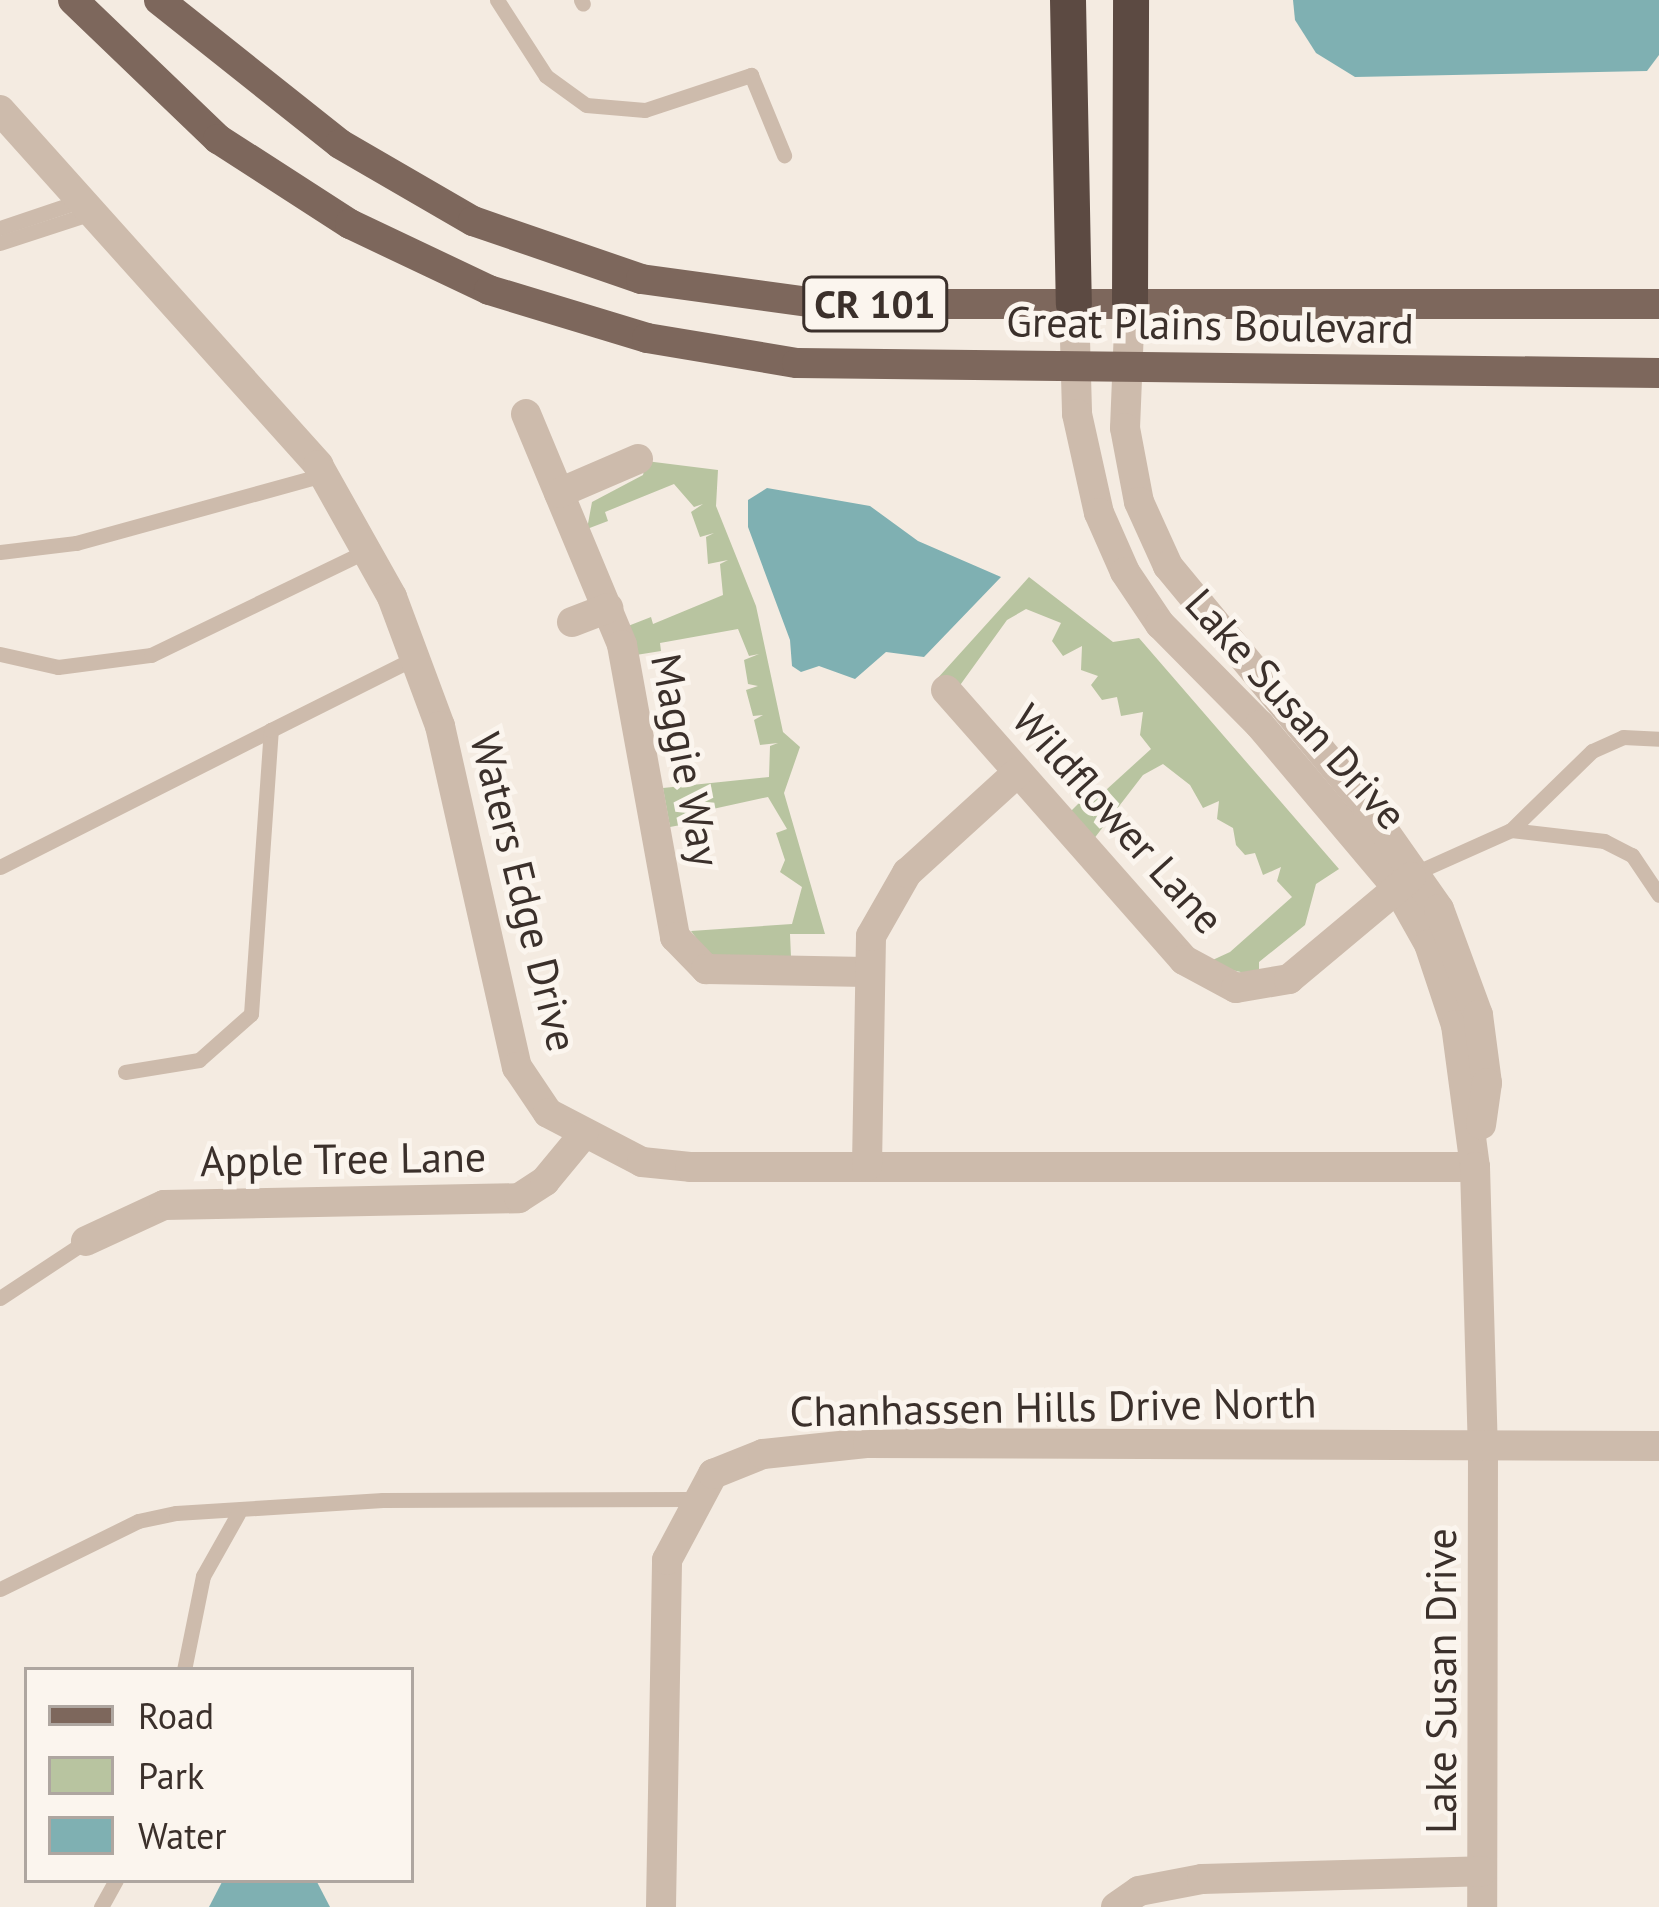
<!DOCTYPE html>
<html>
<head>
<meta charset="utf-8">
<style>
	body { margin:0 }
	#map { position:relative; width:1659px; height:1907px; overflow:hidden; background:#f4ebe1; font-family:"PT Sans",sans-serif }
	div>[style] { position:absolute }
	.green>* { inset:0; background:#b8c4a0 }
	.water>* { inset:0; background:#7fb0b2 }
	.service>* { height:15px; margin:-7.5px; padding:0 7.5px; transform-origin:7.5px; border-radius:7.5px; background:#cdbbac }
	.minor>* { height:30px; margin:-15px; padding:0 15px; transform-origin:15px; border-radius:15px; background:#cdbbac }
	.primary>* { height:30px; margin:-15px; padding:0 15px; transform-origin:15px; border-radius:15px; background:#7d675c }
	.motorway>* { height:36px; margin:-18px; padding:0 18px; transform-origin:18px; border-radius:18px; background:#5c4a42 }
	span { translate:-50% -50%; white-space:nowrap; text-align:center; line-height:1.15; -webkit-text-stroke:10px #fbf5ee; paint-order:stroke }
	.shield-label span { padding:3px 9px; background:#fbf5ee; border:3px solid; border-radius:9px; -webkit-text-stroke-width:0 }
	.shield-label { font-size:39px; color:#3b302b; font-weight:700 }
	.street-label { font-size:42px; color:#3b302b }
	.legend { position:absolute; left:24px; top:1667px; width:390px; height:216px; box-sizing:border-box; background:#fbf5ee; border:3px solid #aea6a0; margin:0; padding:15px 21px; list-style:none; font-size:36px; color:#3b302b }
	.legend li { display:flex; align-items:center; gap:24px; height:60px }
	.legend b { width:60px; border:3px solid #aea6a0 }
</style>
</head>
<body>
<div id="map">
	<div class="green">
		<div style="clip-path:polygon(646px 461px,718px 470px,716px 506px,756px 606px,783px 732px,800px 747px,784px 793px,825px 934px,790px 934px,791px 957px,728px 960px,707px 953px,691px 931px,792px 924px,802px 887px,780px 872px,785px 860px,776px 833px,787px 829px,768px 797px,690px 814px,691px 823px,670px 827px,663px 788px,769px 777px,770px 746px,778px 743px,760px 745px,754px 720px,763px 715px,753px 716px,746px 690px,758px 686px,748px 684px,744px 660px,759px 654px,749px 656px,738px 629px,660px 643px,661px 651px,636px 655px,628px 626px,651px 617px,653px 624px,723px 595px,720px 564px,728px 560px,708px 564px,706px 537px,714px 533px,700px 537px,691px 512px,703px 504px,694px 507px,674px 484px,605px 512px,608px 521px,587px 529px,592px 502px,643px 475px)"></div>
		<div style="clip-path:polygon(1029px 577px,1113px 642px,1139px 638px,1339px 869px,1316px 884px,1305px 925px,1259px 962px,1259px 976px,1204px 964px,1230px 952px,1292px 897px,1277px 881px,1281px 867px,1263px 875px,1255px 853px,1245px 855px,1236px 845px,1233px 828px,1217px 819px,1219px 801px,1203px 808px,1190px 785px,1163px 764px,1143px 775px,1093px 840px,1069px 813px,1088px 794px,1095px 800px,1151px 749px,1140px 735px,1143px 712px,1121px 716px,1117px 697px,1102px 700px,1091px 685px,1098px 676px,1081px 670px,1082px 646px,1063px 656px,1052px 641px,1061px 623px,1026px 609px,1007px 620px,958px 688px,936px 680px)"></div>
	</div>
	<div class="water">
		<div style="clip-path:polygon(1293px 0,1659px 0,1659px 55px,1647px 71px,1355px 77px,1316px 53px,1295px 20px)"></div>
		<div style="clip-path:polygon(767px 488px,870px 506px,918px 541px,1001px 577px,924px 657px,886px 652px,855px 679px,819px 666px,801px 672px,792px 666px,790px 640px,748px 527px,748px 500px)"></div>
		<div style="clip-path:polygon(223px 1880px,316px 1880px,330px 1907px,209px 1907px)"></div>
	</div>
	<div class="service">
		<div style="left:497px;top:0;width:90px;rotate:57.2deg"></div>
		<div style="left:546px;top:76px;width:49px;rotate:35.9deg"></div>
		<div style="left:586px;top:105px;width:59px;rotate:4.8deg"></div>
		<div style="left:645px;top:110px;width:112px;rotate:-18.3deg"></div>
		<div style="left:751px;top:75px;width:87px;rotate:67.6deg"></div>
		<div style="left:581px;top:0;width:4px;rotate:63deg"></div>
		<div style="left:0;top:228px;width:88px;rotate:-18.6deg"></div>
		<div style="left:0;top:243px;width:96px;rotate:-18.2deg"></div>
		<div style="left:0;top:552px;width:77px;rotate:-6.8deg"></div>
		<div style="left:76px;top:543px;width:256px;rotate:-15.4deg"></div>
		<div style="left:0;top:654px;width:59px;rotate:12.6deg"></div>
		<div style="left:58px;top:667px;width:94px;rotate:-7.4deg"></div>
		<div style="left:151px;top:655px;width:239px;rotate:-25.8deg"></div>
		<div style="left:1511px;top:830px;width:94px;rotate:6.7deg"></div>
		<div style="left:1604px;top:841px;width:31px;rotate:27deg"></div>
		<div style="left:1632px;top:855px;width:48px;rotate:56deg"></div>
		<div style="left:0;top:867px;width:304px;rotate:-26.8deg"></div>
		<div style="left:1415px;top:873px;width:105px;rotate:-24.1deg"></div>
		<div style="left:1511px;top:830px;width:113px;rotate:-44.3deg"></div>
		<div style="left:1592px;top:751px;width:34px;rotate:-24deg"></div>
		<div style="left:1623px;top:737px;width:36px;rotate:3deg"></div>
		<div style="left:125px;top:1072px;width:75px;rotate:-9.2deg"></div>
		<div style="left:199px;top:1060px;width:69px;rotate:-41.5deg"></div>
		<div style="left:251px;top:1014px;width:285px;rotate:-86deg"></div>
		<div style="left:271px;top:730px;width:161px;rotate:-26.6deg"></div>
		<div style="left:0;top:1298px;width:103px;rotate:-33.5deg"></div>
		<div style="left:0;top:1589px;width:154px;rotate:-26.2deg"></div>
		<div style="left:138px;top:1521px;width:39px;rotate:-12deg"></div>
		<div style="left:176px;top:1513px;width:207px;rotate:-3.6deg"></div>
		<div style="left:383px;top:1500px;width:310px;rotate:-0.2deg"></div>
		<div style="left:184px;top:1670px;width:96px;rotate:-78.6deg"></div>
		<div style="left:203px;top:1576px;width:71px;rotate:-60.6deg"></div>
		<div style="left:101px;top:1907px;width:31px;rotate:-61deg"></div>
	</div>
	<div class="minor">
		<div style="left:0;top:110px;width:477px;rotate:48.1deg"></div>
		<div style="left:318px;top:465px;width:151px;rotate:60.7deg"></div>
		<div style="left:392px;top:597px;width:138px;rotate:69.6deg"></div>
		<div style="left:440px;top:726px;width:350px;rotate:77.3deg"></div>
		<div style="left:517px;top:1067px;width:55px;rotate:56deg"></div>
		<div style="left:548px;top:1113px;width:106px;rotate:27.5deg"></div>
		<div style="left:642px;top:1162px;width:48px;rotate:5.9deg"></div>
		<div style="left:690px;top:1167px;width:785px"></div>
		<div style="left:1074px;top:304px;width:110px;rotate:88.4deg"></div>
		<div style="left:1077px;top:414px;width:101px;rotate:77.5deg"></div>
		<div style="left:1099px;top:513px;width:64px;rotate:66.2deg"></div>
		<div style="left:1125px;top:572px;width:63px;rotate:56.1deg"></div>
		<div style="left:1160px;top:624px;width:142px;rotate:45.3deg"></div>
		<div style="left:1260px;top:725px;width:214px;rotate:49.9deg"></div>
		<div style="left:1398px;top:889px;width:63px;rotate:60.6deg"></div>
		<div style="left:1429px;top:944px;width:85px;rotate:71.6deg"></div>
		<div style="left:1456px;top:1025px;width:143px;rotate:82.4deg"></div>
		<div style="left:1475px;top:1167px;width:279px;rotate:88.4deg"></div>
		<div style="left:1483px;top:1446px;width:461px;rotate:90.1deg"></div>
		<div style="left:1130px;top:304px;width:124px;rotate:92.3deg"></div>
		<div style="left:1125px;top:428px;width:75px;rotate:79.3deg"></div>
		<div style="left:1139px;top:502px;width:70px;rotate:65.6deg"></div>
		<div style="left:1168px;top:566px;width:314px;rotate:50.4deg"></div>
		<div style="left:1368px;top:808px;width:123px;rotate:54.9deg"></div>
		<div style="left:1439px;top:909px;width:113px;rotate:69.8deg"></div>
		<div style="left:1478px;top:1015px;width:69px;rotate:82.5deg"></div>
		<div style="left:1487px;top:1083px;width:42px;rotate:98.1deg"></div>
		<div style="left:526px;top:414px;width:250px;rotate:67.4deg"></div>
		<div style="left:622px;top:645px;width:297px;rotate:79.7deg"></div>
		<div style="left:675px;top:937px;width:45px;rotate:45.9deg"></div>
		<div style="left:706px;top:969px;width:160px;rotate:1.1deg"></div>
		<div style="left:559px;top:493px;width:86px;rotate:-23.3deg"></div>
		<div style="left:572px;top:622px;width:39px;rotate:-21deg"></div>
		<div style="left:946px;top:690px;width:360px;rotate:48.6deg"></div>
		<div style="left:1184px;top:960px;width:59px;rotate:28.3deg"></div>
		<div style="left:1236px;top:988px;width:54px;rotate:-9.6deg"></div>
		<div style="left:1289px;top:979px;width:159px;rotate:-39.9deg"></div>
		<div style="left:867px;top:1166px;width:230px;rotate:-89deg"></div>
		<div style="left:871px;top:936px;width:73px;rotate:-60.3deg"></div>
		<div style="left:907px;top:873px;width:149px;rotate:-42.3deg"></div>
		<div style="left:86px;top:1241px;width:86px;rotate:-24.8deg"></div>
		<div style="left:164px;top:1205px;width:355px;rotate:-1.1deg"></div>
		<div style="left:519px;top:1198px;width:31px;rotate:-33deg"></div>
		<div style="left:545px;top:1181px;width:60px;rotate:-50.4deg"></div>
		<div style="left:661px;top:1907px;width:347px;rotate:-89deg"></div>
		<div style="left:667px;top:1560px;width:98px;rotate:-61.9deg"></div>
		<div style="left:713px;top:1474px;width:54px;rotate:-21.8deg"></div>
		<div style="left:763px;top:1454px;width:106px;rotate:-6deg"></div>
		<div style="left:868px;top:1443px;width:791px;rotate:0.22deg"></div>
		<div style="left:1116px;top:1907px;width:28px;rotate:-35deg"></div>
		<div style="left:1139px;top:1891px;width:64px;rotate:-10.8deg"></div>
		<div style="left:1202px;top:1879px;width:280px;rotate:-1.6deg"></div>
	</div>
	<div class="primary">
		<div style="left:73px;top:0;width:201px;rotate:43.8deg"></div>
		<div style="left:218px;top:139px;width:157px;rotate:32.8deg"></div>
		<div style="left:350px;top:224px;width:154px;rotate:25.4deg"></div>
		<div style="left:489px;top:290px;width:165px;rotate:16.9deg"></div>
		<div style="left:647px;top:338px;width:152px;rotate:9.5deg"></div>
		<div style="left:797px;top:363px;width:862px;rotate:0.66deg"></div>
		<div style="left:159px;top:0;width:231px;rotate:38.5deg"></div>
		<div style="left:340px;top:144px;width:154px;rotate:30.1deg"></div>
		<div style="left:473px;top:221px;width:178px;rotate:19deg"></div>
		<div style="left:641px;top:279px;width:185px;rotate:7.8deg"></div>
		<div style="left:824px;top:304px;width:835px"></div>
	</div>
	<div class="motorway">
		<div style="left:1068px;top:0;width:304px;rotate:88.9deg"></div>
		<div style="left:1130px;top:304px;width:304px;rotate:-89.8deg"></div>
	</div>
	<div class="shield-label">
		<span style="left:875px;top:304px">CR 101</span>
	</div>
	<div class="street-label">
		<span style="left:1210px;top:325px;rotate:1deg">Great Plains Boulevard</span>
		<span style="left:1296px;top:709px;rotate:48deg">Lake Susan Drive</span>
		<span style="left:686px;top:760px;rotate:79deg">Maggie Way</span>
		<span style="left:1118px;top:819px;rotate:48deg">Wildflower Lane</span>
		<span style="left:524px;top:892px;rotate:76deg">Waters Edge Drive</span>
		<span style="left:343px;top:1159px;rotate:-1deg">Apple Tree Lane</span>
		<span style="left:1053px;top:1407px;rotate:-1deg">Chanhassen Hills Drive North</span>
		<span style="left:1441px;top:1681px;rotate:-90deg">Lake Susan Drive</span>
	</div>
	<ul class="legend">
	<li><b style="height:15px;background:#7d675c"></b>Road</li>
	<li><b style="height:33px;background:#b8c4a0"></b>Park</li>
	<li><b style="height:33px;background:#7fb0b2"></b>Water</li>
	</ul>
</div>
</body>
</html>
